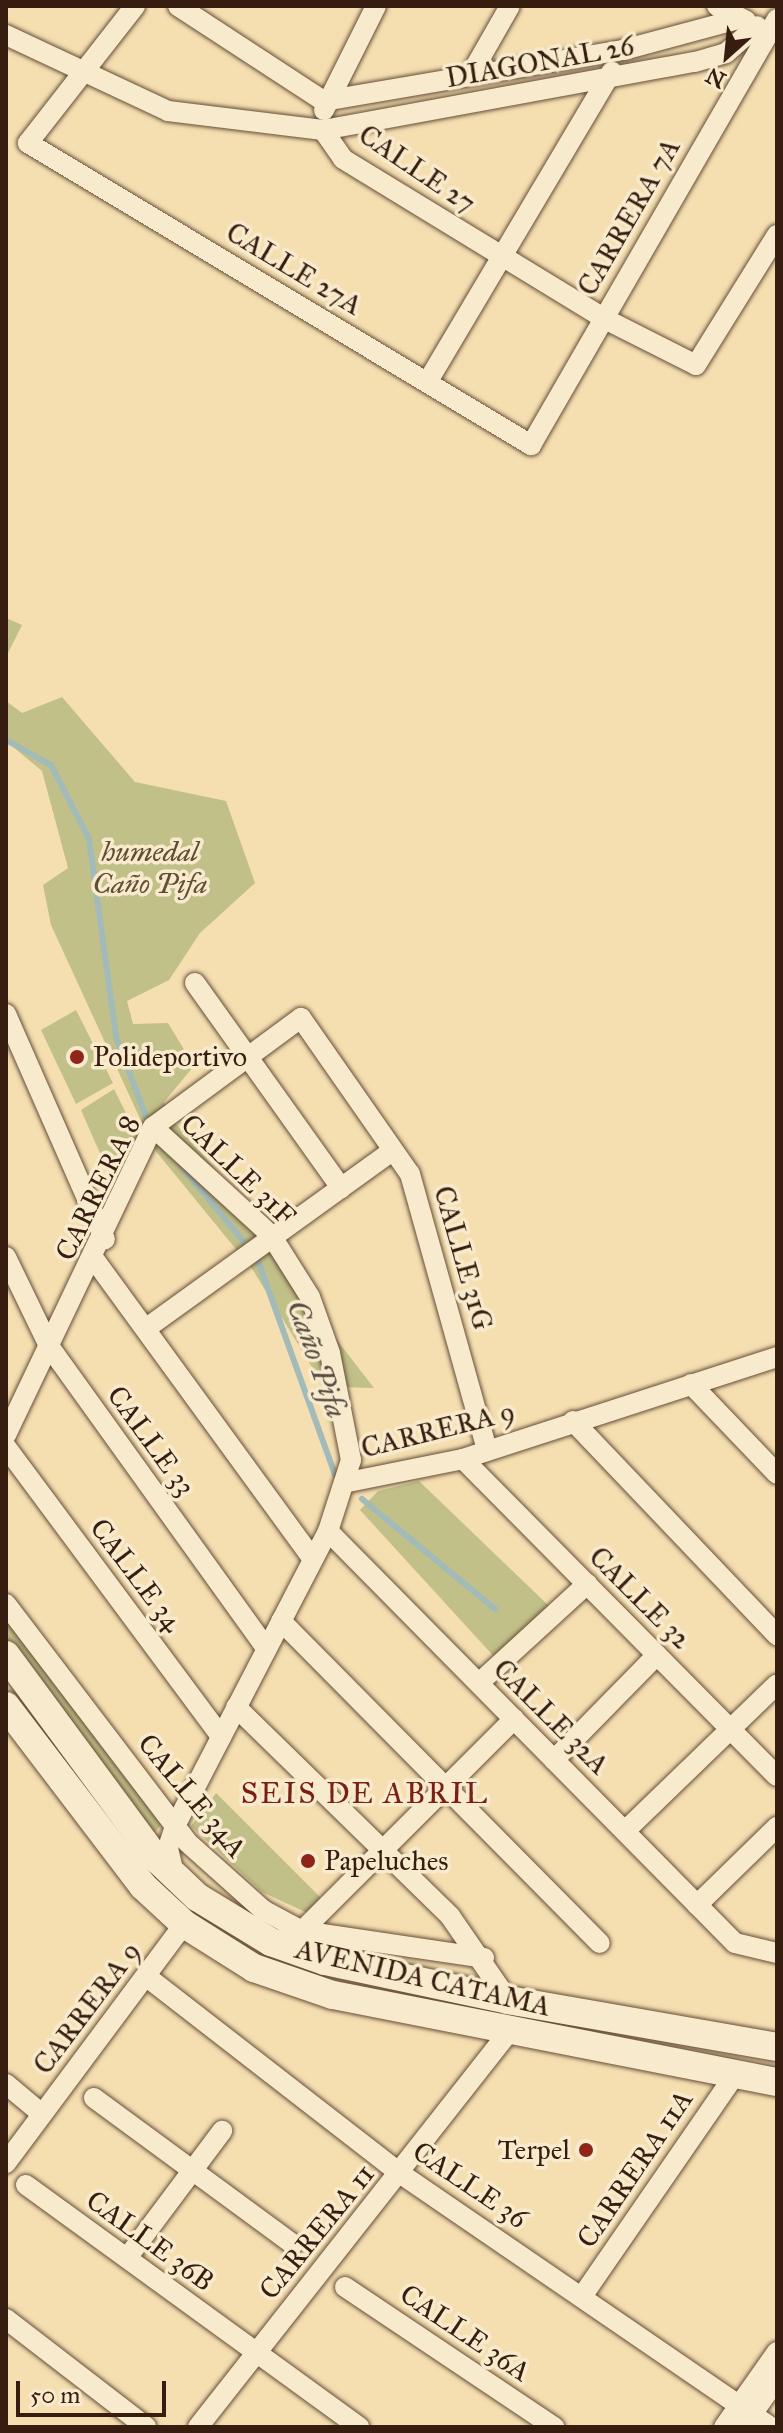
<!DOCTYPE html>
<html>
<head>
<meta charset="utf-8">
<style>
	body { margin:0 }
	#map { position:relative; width:783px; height:2433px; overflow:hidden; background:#f5dfb1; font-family:"IM FELL Great Primer",serif }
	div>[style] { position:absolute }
	.green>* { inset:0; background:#c1c088 }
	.stream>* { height:6px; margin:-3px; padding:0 3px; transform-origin:3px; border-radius:3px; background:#a2bab8 }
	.roads { filter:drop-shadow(0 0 2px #664e38) drop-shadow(0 0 2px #664e38) }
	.minor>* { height:20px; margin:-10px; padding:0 10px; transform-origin:10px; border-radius:10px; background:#f8eacc }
	.secondary>* { height:28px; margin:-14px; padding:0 14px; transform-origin:14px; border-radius:14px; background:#f8eacc }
	.dots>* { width:22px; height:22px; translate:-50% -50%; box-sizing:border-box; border:4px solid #f8eacc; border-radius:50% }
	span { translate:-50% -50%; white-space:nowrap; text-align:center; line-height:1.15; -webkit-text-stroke:7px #f8eacc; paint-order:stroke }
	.street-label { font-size:28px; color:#361d10 }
	.park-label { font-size:28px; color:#604e34; font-style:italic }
	.poi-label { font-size:28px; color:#361d10 }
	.left { translate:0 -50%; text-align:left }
	.right { translate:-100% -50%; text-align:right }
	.water-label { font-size:30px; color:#564c42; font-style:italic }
	.neighbourhood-label { font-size:30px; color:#7a1f14; letter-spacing:2px }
	.frame { position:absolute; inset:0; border:8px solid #361d10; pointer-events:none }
	.north { position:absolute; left:687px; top:16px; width:80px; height:80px; -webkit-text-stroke:6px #f8eacc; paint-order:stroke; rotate:207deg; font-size:22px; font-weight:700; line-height:32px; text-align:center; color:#361d10 }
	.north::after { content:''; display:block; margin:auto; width:28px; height:36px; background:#361d10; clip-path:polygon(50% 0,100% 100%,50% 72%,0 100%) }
	.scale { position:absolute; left:16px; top:2381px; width:150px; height:36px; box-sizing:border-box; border:4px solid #361d10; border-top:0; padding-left:10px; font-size:24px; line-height:28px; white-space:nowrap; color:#361d10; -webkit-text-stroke:6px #f8eacc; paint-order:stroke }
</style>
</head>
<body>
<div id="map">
	<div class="green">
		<div style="clip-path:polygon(6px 618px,22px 625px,6px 657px)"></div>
		<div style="clip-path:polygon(62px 697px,135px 782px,226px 801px,255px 883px,200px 933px,169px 980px,127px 1001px,133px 1024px,168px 1023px,194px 1066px,164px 1102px,171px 1118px,306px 1275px,333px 1335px,374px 1388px,341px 1387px,338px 1410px,253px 1270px,154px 1149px,51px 925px,43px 885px,68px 868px,42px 771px,6px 741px,6px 701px,22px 713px)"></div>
		<div style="clip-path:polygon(76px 1010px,113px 1083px,76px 1104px,41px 1030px)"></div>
		<div style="clip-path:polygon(114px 1089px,146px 1153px,124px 1208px,81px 1110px)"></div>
		<div style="clip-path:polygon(419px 1481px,550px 1607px,498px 1661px,360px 1510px,378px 1491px)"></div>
		<div style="clip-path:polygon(6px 1606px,165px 1820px,150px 1838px,6px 1640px)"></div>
		<div style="clip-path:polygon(216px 1793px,325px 1902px,314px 1916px,262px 1892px,191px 1826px)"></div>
	</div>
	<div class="stream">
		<div style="left:6px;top:740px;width:51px;rotate:29.1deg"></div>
		<div style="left:51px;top:765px;width:83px;rotate:62.8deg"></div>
		<div style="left:89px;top:839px;width:200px;rotate:82.2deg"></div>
		<div style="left:116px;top:1037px;width:94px;rotate:69.4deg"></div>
		<div style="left:180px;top:1164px;width:99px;rotate:50.7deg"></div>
		<div style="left:257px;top:1258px;width:231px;rotate:70.2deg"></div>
		<div style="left:362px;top:1499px;width:173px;rotate:39.6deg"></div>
	</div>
	<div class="roads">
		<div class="minor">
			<div style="left:135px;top:6px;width:174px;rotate:128deg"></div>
			<div style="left:28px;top:143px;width:587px;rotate:30.98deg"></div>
			<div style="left:531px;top:445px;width:492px;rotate:-60deg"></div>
			<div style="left:178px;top:6px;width:174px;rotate:33.1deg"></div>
			<div style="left:324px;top:101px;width:303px;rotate:-9.7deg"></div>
			<div style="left:623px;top:50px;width:120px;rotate:-15deg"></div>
			<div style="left:717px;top:6px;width:33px;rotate:27deg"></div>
			<div style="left:6px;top:35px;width:179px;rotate:25.1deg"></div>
			<div style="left:168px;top:111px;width:156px;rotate:7deg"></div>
			<div style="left:323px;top:130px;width:378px;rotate:-10.4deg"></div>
			<div style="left:695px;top:62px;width:32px;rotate:-16deg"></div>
			<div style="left:726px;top:53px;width:41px;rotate:-41.1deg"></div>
			<div style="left:471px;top:74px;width:78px;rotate:-60.2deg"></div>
			<div style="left:324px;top:110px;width:116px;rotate:-63.4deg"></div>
			<div style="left:323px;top:130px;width:35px;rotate:55deg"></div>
			<div style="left:343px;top:159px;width:305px;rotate:31.4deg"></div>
			<div style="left:603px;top:318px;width:104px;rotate:26.8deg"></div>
			<div style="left:696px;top:365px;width:153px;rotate:-58.1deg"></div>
			<div style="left:428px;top:381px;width:360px;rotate:-59.3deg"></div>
			<div style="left:195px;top:983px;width:252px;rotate:54.5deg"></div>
			<div style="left:6px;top:1014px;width:246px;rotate:66.3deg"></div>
			<div style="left:153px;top:1127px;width:160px;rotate:42.5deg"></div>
			<div style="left:271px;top:1235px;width:73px;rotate:57.8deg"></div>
			<div style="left:310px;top:1297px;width:59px;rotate:70.3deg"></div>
			<div style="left:330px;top:1353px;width:109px;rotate:78.9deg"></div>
			<div style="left:351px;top:1460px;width:75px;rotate:107.9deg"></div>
			<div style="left:328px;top:1531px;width:332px;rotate:117.4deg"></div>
			<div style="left:175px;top:1826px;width:23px;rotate:108deg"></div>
			<div style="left:168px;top:1848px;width:31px;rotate:77deg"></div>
			<div style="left:6px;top:1257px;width:99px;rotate:64.2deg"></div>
			<div style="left:49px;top:1346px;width:373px;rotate:54.3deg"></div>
			<div style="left:94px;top:1259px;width:371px;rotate:53.9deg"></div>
			<div style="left:148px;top:1327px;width:301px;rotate:-35.8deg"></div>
			<div style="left:691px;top:1384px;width:124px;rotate:46.3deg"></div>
			<div style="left:573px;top:1421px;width:296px;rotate:46.4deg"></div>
			<div style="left:6px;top:1435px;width:341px;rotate:-64.5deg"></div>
			<div style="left:153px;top:1127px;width:184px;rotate:-36.4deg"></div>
			<div style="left:301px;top:1018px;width:190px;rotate:55.1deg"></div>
			<div style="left:410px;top:1174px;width:287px;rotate:74.4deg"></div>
			<div style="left:6px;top:1447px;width:361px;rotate:53.4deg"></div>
			<div style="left:463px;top:1459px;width:446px;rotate:45.3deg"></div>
			<div style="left:348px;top:1482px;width:117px;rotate:-11.3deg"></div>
			<div style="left:463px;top:1459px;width:330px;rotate:-18deg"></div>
			<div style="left:328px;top:1531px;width:579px;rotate:45.35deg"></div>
			<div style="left:735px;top:1943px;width:43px;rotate:13.4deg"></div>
			<div style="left:6px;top:1604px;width:299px;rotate:52.7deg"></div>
			<div style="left:187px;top:1842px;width:102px;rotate:41.8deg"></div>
			<div style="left:263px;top:1910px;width:44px;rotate:28.3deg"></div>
			<div style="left:302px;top:1931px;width:184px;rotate:8.4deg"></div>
			<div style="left:281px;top:1621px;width:453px;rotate:45.3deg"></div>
			<div style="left:479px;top:1683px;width:147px;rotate:-42.5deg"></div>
			<div style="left:236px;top:1707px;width:299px;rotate:44.3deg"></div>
			<div style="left:450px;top:1916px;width:102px;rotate:55.4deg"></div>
			<div style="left:554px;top:1760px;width:147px;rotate:-45.6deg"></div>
			<div style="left:625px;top:1831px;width:211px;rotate:-44deg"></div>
			<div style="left:697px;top:1905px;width:112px;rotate:-44.3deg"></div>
			<div style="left:302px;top:1931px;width:300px;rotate:-45deg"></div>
			<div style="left:147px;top:1977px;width:321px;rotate:37.8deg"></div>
			<div style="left:401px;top:2174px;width:448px;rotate:34.4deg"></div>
			<div style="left:6px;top:2084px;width:47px;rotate:39.8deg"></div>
			<div style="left:94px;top:2098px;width:247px;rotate:36.3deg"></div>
			<div style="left:6px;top:2163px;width:298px;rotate:-53.3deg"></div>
			<div style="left:26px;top:2185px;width:412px;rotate:36deg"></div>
			<div style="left:127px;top:2258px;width:159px;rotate:-53.2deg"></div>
			<div style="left:345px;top:2287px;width:252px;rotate:33.8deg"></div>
			<div style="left:583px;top:2295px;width:267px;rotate:-55.4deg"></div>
			<div style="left:6px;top:2319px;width:177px;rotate:37.6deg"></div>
			<div style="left:198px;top:2427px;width:501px;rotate:-51.8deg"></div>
			<div style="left:724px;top:2427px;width:92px;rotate:-54.8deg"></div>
			<div style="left:743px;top:2427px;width:59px;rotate:-54.7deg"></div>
		</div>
		<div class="secondary">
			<div style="left:6px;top:1655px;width:251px;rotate:53.6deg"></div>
			<div style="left:155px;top:1857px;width:58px;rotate:43.6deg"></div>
			<div style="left:197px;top:1897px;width:87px;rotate:31.3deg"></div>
			<div style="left:271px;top:1942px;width:57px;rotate:19.4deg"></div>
			<div style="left:325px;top:1961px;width:187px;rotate:12deg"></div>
			<div style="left:508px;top:2000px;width:273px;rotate:9.9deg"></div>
			<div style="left:6px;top:1706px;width:226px;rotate:52.7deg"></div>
			<div style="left:143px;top:1886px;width:56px;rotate:42.8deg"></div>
			<div style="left:184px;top:1924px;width:83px;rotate:32.2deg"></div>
			<div style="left:254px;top:1968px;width:83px;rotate:18.9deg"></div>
			<div style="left:333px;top:1995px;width:452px;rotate:11.1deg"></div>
		</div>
	</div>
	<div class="dots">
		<div style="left:77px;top:1057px;background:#8f2418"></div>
		<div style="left:308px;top:1861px;background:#8f2418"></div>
		<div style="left:586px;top:2150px;background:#8f2418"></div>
	</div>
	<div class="street-label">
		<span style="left:540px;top:62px;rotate:-10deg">DIAGONAL 26</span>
		<span style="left:417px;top:169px;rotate:34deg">CALLE 27</span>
		<span style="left:629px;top:217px;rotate:-60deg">CARRERA 7A</span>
		<span style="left:294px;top:269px;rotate:31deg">CALLE 27A</span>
		<span style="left:238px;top:1170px;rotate:44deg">CALLE 31F</span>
		<span style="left:98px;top:1188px;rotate:-64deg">CARRERA 8</span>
		<span style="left:463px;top:1258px;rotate:74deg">CALLE 31G</span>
		<span style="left:438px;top:1430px;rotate:-14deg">CARRERA 9</span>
		<span style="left:151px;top:1441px;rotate:54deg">CALLE 33</span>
		<span style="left:136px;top:1575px;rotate:53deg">CALLE 34</span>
		<span style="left:640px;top:1598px;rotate:45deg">CALLE 32</span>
		<span style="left:551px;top:1717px;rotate:45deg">CALLE 32A</span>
		<span style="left:192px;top:1796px;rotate:50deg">CALLE 34A</span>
		<span style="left:423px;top:1978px;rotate:13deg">AVENIDA CATAMA</span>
		<span style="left:87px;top:2008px;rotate:-53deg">CARRERA 9</span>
		<span style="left:635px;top:2169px;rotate:-56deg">CARRERA 11A</span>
		<span style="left:470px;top:2185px;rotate:34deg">CALLE 36</span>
		<span style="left:317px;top:2232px;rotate:-51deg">CARRERA 11</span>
		<span style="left:150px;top:2241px;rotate:36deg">CALLE 36B</span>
		<span style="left:465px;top:2333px;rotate:34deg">CALLE 36A</span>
	</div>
	<div class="park-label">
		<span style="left:150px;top:868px">humedal<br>Caño Pifa</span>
	</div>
	<div class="poi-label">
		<span class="left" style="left:93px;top:1057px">Polideportivo</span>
		<span class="left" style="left:324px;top:1861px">Papeluches</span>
		<span class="right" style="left:570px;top:2150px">Terpel</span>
	</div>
	<div class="water-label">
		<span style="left:317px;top:1359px;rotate:70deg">Caño Pifa</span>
	</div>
	<div class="neighbourhood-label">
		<span style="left:365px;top:1793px">SEIS DE ABRIL</span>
	</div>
	<div class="frame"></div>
	<div class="north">N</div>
	<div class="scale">50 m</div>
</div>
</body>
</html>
